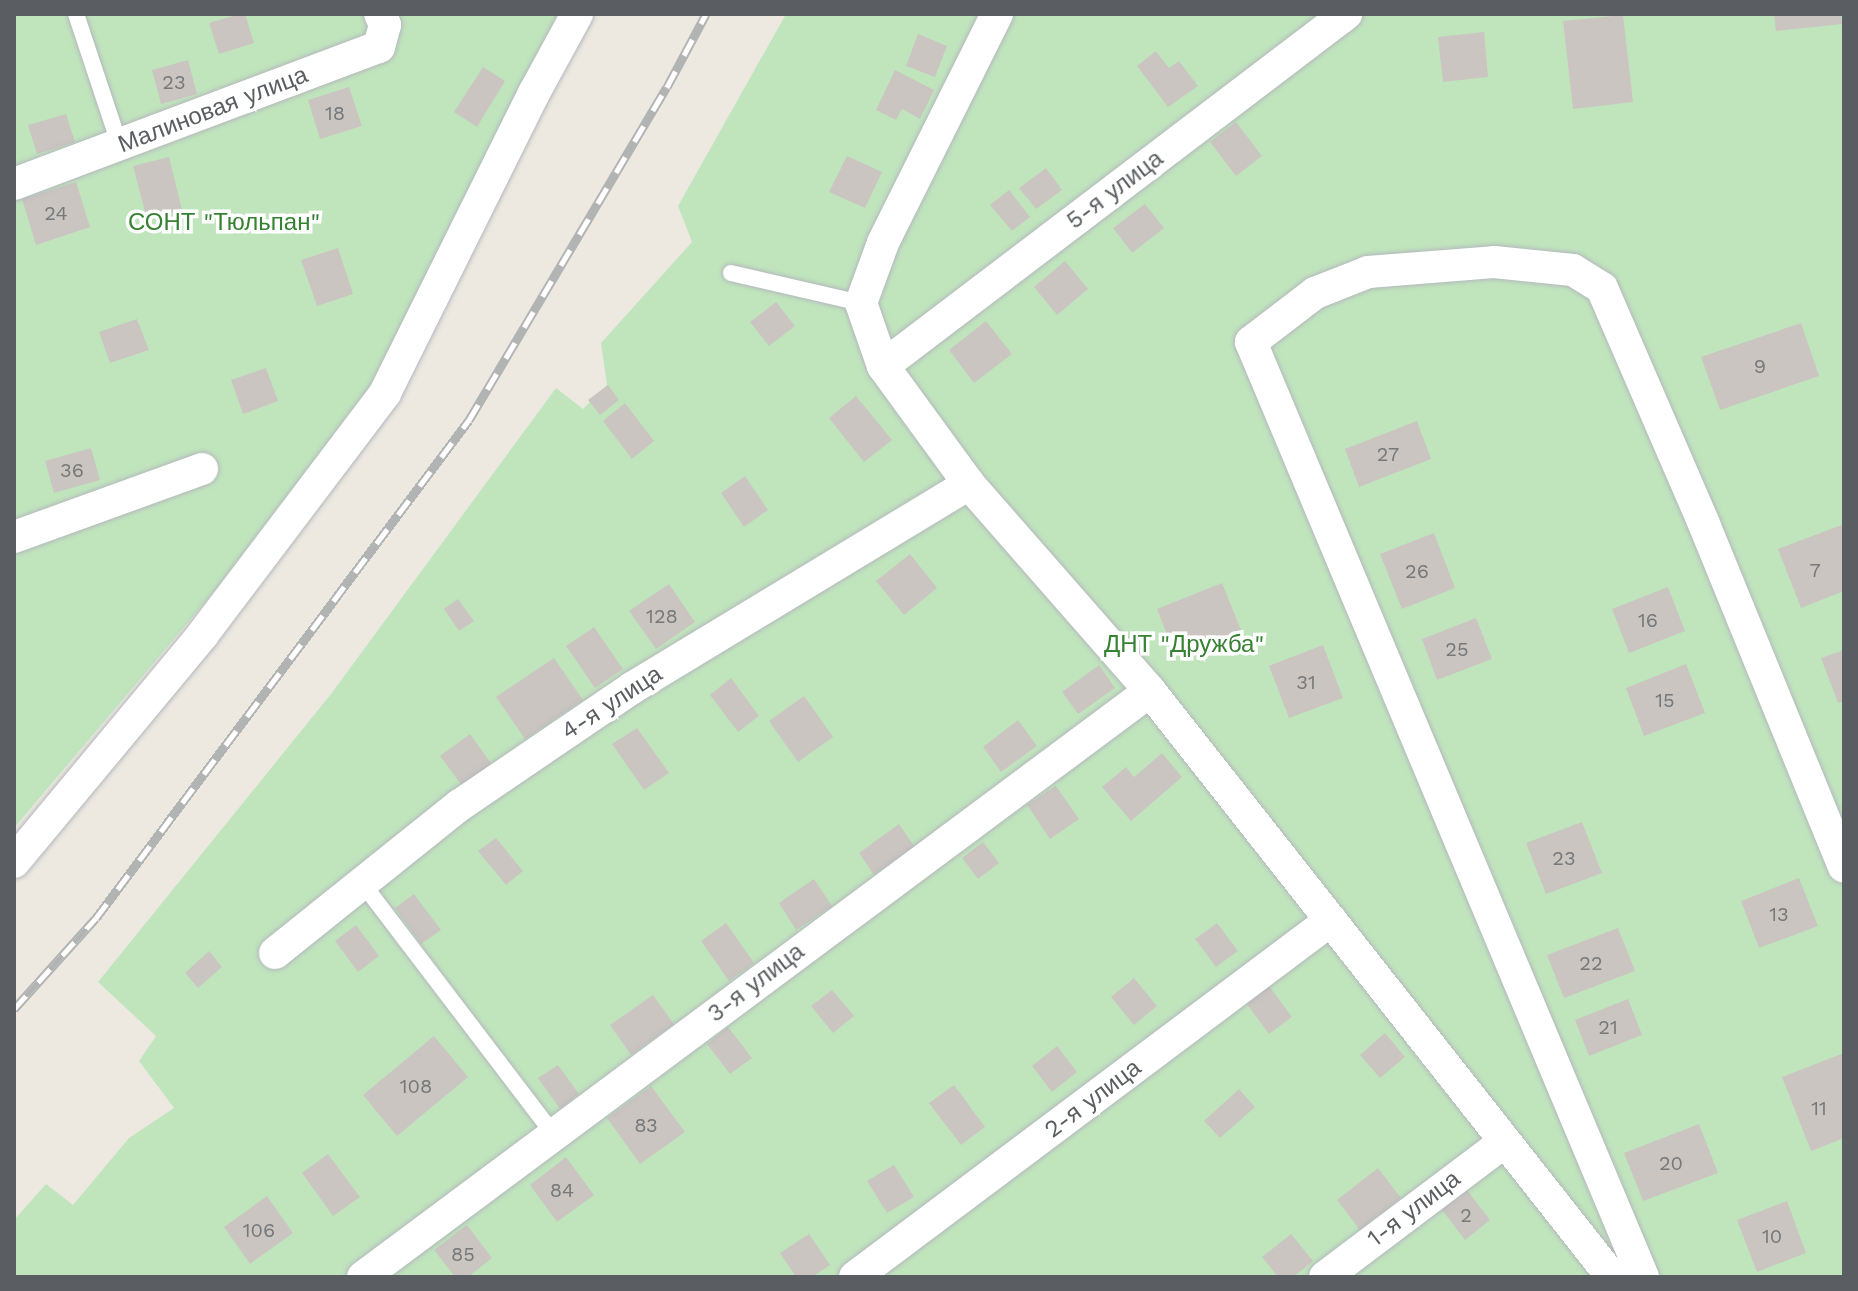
<!DOCTYPE html>
<html>
<head>
<meta charset="utf-8">
<style>
	body { margin:0 }
	#map { position:relative; width:1858px; height:1291px; overflow:hidden; background:#ede9e1; font-family:"Work Sans",sans-serif }
	div>[style] { position:absolute }
	.green>* { inset:0; background:#c0e5bd }
	.building>* { inset:0; background:#cac5c0 }
	.roads { filter:drop-shadow(0 0 2px #b4b8bc) drop-shadow(0 0 2px #b4b8bc) }
	.service>* { height:16px; margin:-8px; padding:0 8px; transform-origin:8px; border-radius:8px; background:#fff }
	.minor>* { height:32px; margin:-16px; padding:0 16px; transform-origin:16px; border-radius:16px; background:#fff }
	.rail>* { height:9px; margin-top:-4.5px; transform-origin:0; background:repeating-linear-gradient(90deg,#fff 0 18px,#b2b3b3 0 36px); box-sizing:border-box; border-block:2px solid #b2b3b3 }
	span { translate:-50% -50%; white-space:nowrap; text-align:center; line-height:1.15; -webkit-text-stroke:7px #fff; paint-order:stroke }
	.number-label { font-size:20px; color:#76787a }
	.number-label span { -webkit-text-stroke-width:0 }
	.street-label { font-size:24px; color:#5a5e62 }
	.park-label { font-size:24px; color:#368132 }
	.frame { position:absolute; inset:0; border:16px solid #5a5e62; pointer-events:none }
</style>
</head>
<body>
<div id="map">
	<div class="green">
		<div style="clip-path:polygon(14px 14px,568px 14px,372px 391px,300px 490px,14px 828px)"></div>
		<div style="clip-path:polygon(786px 14px,1844px 14px,1844px 1277px,14px 1277px,14px 1220px,46px 1184px,73px 1205px,129px 1138px,174px 1108px,139px 1061px,156px 1036px,98px 982px,331px 694px,556px 388px,583px 409px,607px 385px,601px 343px,692px 242px,678px 206px)"></div>
	</div>
	<div class="building">
		<div style="clip-path:polygon(240px 14px,245px 14px,254px 43px,219px 54px,209px 23px)"></div>
		<div style="clip-path:polygon(1774px 14px,1841px 14px,1842px 24px,1776px 31px)"></div>
		<div style="clip-path:polygon(1623px 15px,1633px 102px,1573px 109px,1563px 21px)"></div>
		<div style="clip-path:polygon(1484px 32px,1488px 77px,1443px 82px,1438px 37px)"></div>
		<div style="clip-path:polygon(918px 34px,947px 46px,935px 77px,906px 66px)"></div>
		<div style="clip-path:polygon(1156px 51px,1169px 68px,1179px 61px,1198px 86px,1168px 107px,1137px 66px)"></div>
		<div style="clip-path:polygon(188px 60px,197px 94px,161px 104px,152px 70px)"></div>
		<div style="clip-path:polygon(483px 67px,505px 81px,477px 127px,454px 112px)"></div>
		<div style="clip-path:polygon(895px 70px,934px 90px,920px 119px,902px 109px,896px 120px,876px 110px)"></div>
		<div style="clip-path:polygon(349px 87px,362px 126px,320px 139px,308px 100px)"></div>
		<div style="clip-path:polygon(66px 114px,75px 142px,37px 154px,28px 125px)"></div>
		<div style="clip-path:polygon(1236px 122px,1262px 156px,1236px 176px,1210px 142px)"></div>
		<div style="clip-path:polygon(847px 156px,882px 172px,865px 208px,829px 192px)"></div>
		<div style="clip-path:polygon(169px 157px,182px 210px,147px 219px,133px 166px)"></div>
		<div style="clip-path:polygon(1046px 168px,1062px 190px,1036px 209px,1019px 188px)"></div>
		<div style="clip-path:polygon(76px 182px,90px 227px,36px 245px,22px 199px)"></div>
		<div style="clip-path:polygon(1009px 190px,1030px 217px,1012px 231px,990px 205px)"></div>
		<div style="clip-path:polygon(1145px 204px,1164px 228px,1132px 253px,1113px 228px)"></div>
		<div style="clip-path:polygon(338px 248px,353px 294px,317px 306px,301px 260px)"></div>
		<div style="clip-path:polygon(1065px 261px,1088px 289px,1057px 315px,1034px 287px)"></div>
		<div style="clip-path:polygon(776px 302px,795px 326px,769px 346px,750px 322px)"></div>
		<div style="clip-path:polygon(137px 319px,149px 350px,110px 363px,99px 332px)"></div>
		<div style="clip-path:polygon(986px 321px,1012px 354px,974px 383px,949px 350px)"></div>
		<div style="clip-path:polygon(1801px 323px,1819px 376px,1720px 410px,1701px 357px)"></div>
		<div style="clip-path:polygon(266px 368px,278px 401px,243px 414px,231px 380px)"></div>
		<div style="clip-path:polygon(608px 385px,619px 400px,600px 415px,588px 400px)"></div>
		<div style="clip-path:polygon(856px 396px,892px 440px,864px 462px,829px 418px)"></div>
		<div style="clip-path:polygon(625px 403px,654px 441px,632px 459px,603px 421px)"></div>
		<div style="clip-path:polygon(1417px 421px,1431px 459px,1359px 487px,1345px 449px)"></div>
		<div style="clip-path:polygon(91px 448px,100px 480px,54px 493px,45px 461px)"></div>
		<div style="clip-path:polygon(745px 476px,768px 510px,744px 527px,721px 493px)"></div>
		<div style="clip-path:polygon(1844px 524px,1844px 591px,1801px 608px,1778px 549px)"></div>
		<div style="clip-path:polygon(1434px 533px,1455px 588px,1402px 609px,1380px 554px)"></div>
		<div style="clip-path:polygon(910px 554px,937px 588px,904px 615px,876px 581px)"></div>
		<div style="clip-path:polygon(1222px 583px,1241px 630px,1175px 655px,1157px 609px)"></div>
		<div style="clip-path:polygon(669px 584px,695px 622px,656px 649px,629px 611px)"></div>
		<div style="clip-path:polygon(1668px 587px,1685px 631px,1629px 653px,1612px 609px)"></div>
		<div style="clip-path:polygon(458px 599px,474px 621px,459px 631px,444px 609px)"></div>
		<div style="clip-path:polygon(1476px 618px,1492px 659px,1437px 680px,1422px 639px)"></div>
		<div style="clip-path:polygon(594px 627px,623px 669px,595px 688px,566px 646px)"></div>
		<div style="clip-path:polygon(1323px 645px,1343px 698px,1289px 718px,1269px 666px)"></div>
		<div style="clip-path:polygon(1844px 650px,1844px 701px,1838px 703px,1821px 658px)"></div>
		<div style="clip-path:polygon(554px 658px,583px 700px,525px 739px,496px 697px)"></div>
		<div style="clip-path:polygon(1686px 664px,1705px 713px,1644px 736px,1626px 688px)"></div>
		<div style="clip-path:polygon(1099px 665px,1115px 688px,1078px 714px,1062px 692px)"></div>
		<div style="clip-path:polygon(731px 678px,759px 716px,738px 732px,710px 695px)"></div>
		<div style="clip-path:polygon(804px 696px,833px 737px,798px 762px,769px 721px)"></div>
		<div style="clip-path:polygon(1018px 720px,1037px 746px,1001px 772px,983px 747px)"></div>
		<div style="clip-path:polygon(637px 728px,669px 773px,644px 790px,612px 744px)"></div>
		<div style="clip-path:polygon(470px 734px,493px 766px,463px 787px,440px 756px)"></div>
		<div style="clip-path:polygon(1162px 753px,1182px 777px,1131px 821px,1102px 787px,1126px 767px,1134px 777px)"></div>
		<div style="clip-path:polygon(1056px 786px,1079px 819px,1050px 839px,1027px 805px)"></div>
		<div style="clip-path:polygon(1582px 822px,1602px 873px,1546px 894px,1526px 843px)"></div>
		<div style="clip-path:polygon(899px 824px,914px 846px,874px 875px,859px 853px)"></div>
		<div style="clip-path:polygon(496px 838px,523px 871px,506px 885px,478px 851px)"></div>
		<div style="clip-path:polygon(983px 842px,999px 863px,978px 879px,962px 858px)"></div>
		<div style="clip-path:polygon(1799px 878px,1818px 926px,1759px 948px,1741px 901px)"></div>
		<div style="clip-path:polygon(814px 879px,832px 906px,796px 930px,779px 903px)"></div>
		<div style="clip-path:polygon(414px 894px,441px 930px,421px 944px,395px 908px)"></div>
		<div style="clip-path:polygon(726px 923px,754px 963px,729px 981px,701px 941px)"></div>
		<div style="clip-path:polygon(1217px 923px,1238px 951px,1216px 967px,1195px 939px)"></div>
		<div style="clip-path:polygon(356px 925px,379px 956px,358px 972px,335px 941px)"></div>
		<div style="clip-path:polygon(1618px 928px,1635px 971px,1564px 998px,1547px 955px)"></div>
		<div style="clip-path:polygon(209px 951px,222px 967px,198px 988px,185px 973px)"></div>
		<div style="clip-path:polygon(1134px 978px,1157px 1006px,1134px 1025px,1111px 997px)"></div>
		<div style="clip-path:polygon(1269px 986px,1292px 1017px,1269px 1034px,1246px 1003px)"></div>
		<div style="clip-path:polygon(832px 990px,854px 1016px,833px 1033px,811px 1006px)"></div>
		<div style="clip-path:polygon(653px 995px,674px 1024px,631px 1055px,610px 1025px)"></div>
		<div style="clip-path:polygon(1628px 999px,1642px 1035px,1589px 1056px,1575px 1020px)"></div>
		<div style="clip-path:polygon(728px 1027px,752px 1058px,730px 1074px,707px 1044px)"></div>
		<div style="clip-path:polygon(1385px 1033px,1405px 1057px,1380px 1078px,1360px 1055px)"></div>
		<div style="clip-path:polygon(434px 1036px,468px 1077px,397px 1136px,363px 1095px)"></div>
		<div style="clip-path:polygon(1057px 1046px,1077px 1072px,1052px 1092px,1032px 1066px)"></div>
		<div style="clip-path:polygon(1844px 1053px,1844px 1138px,1811px 1151px,1782px 1077px)"></div>
		<div style="clip-path:polygon(558px 1065px,579px 1094px,560px 1109px,538px 1078px)"></div>
		<div style="clip-path:polygon(954px 1085px,985px 1127px,961px 1145px,929px 1103px)"></div>
		<div style="clip-path:polygon(651px 1086px,685px 1132px,640px 1164px,607px 1118px)"></div>
		<div style="clip-path:polygon(1239px 1089px,1255px 1107px,1220px 1138px,1204px 1121px)"></div>
		<div style="clip-path:polygon(1699px 1124px,1718px 1173px,1643px 1201px,1624px 1153px)"></div>
		<div style="clip-path:polygon(328px 1154px,360px 1197px,333px 1216px,302px 1173px)"></div>
		<div style="clip-path:polygon(566px 1157px,594px 1195px,557px 1222px,530px 1185px)"></div>
		<div style="clip-path:polygon(894px 1165px,914px 1197px,887px 1213px,867px 1181px)"></div>
		<div style="clip-path:polygon(1378px 1168px,1401px 1198px,1360px 1230px,1337px 1200px)"></div>
		<div style="clip-path:polygon(1467px 1190px,1490px 1220px,1465px 1240px,1442px 1210px)"></div>
		<div style="clip-path:polygon(267px 1196px,293px 1233px,250px 1264px,224px 1227px)"></div>
		<div style="clip-path:polygon(1787px 1201px,1806px 1253px,1757px 1272px,1737px 1220px)"></div>
		<div style="clip-path:polygon(467px 1225px,492px 1258px,468px 1277px,455px 1277px,434px 1250px)"></div>
		<div style="clip-path:polygon(809px 1234px,830px 1265px,812px 1277px,796px 1277px,780px 1253px)"></div>
		<div style="clip-path:polygon(1291px 1234px,1313px 1261px,1293px 1277px,1278px 1277px,1262px 1257px)"></div>
	</div>
	<div class="roads">
		<div class="service">
			<div style="left:76px;top:14px;width:139px;rotate:71.6deg"></div>
			<div style="left:731px;top:273px;width:133px;rotate:13deg"></div>
			<div style="left:363px;top:884px;width:313px;rotate:52.7deg"></div>
		</div>
		<div class="minor">
			<div style="left:997px;top:14px;width:256px;rotate:116.5deg"></div>
			<div style="left:883px;top:243px;width:64px;rotate:110.1deg"></div>
			<div style="left:861px;top:303px;width:67px;rotate:70.8deg"></div>
			<div style="left:883px;top:366px;width:146px;rotate:53.9deg"></div>
			<div style="left:969px;top:484px;width:275px;rotate:48.8deg"></div>
			<div style="left:1150px;top:691px;width:746px;rotate:51.75deg"></div>
			<div style="left:14px;top:184px;width:390px;rotate:-20.6deg"></div>
			<div style="left:379px;top:47px;width:23px;rotate:-75deg"></div>
			<div style="left:385px;top:25px;width:12px;rotate:-114deg"></div>
			<div style="left:883px;top:366px;width:582px;rotate:-37.24deg"></div>
			<div style="left:14px;top:537px;width:200px;rotate:-19.9deg"></div>
			<div style="left:14px;top:862px;width:296px;rotate:-50.3deg"></div>
			<div style="left:203px;top:634px;width:302px;rotate:-52.9deg"></div>
			<div style="left:385px;top:393px;width:335px;rotate:-63.6deg"></div>
			<div style="left:534px;top:93px;width:90px;rotate:-61.4deg"></div>
			<div style="left:275px;top:953px;width:237px;rotate:-38.7deg"></div>
			<div style="left:460px;top:805px;width:208px;rotate:-34.2deg"></div>
			<div style="left:632px;top:688px;width:394px;rotate:-31.2deg"></div>
			<div style="left:363px;top:1277px;width:981px;rotate:-36.67deg"></div>
			<div style="left:855px;top:1277px;width:595px;rotate:-36.87deg"></div>
			<div style="left:1325px;top:1277px;width:224px;rotate:-37deg"></div>
			<div style="left:1643px;top:1277px;width:1014px;rotate:-112.75deg"></div>
			<div style="left:1251px;top:342px;width:81px;rotate:-37.4deg"></div>
			<div style="left:1315px;top:293px;width:57px;rotate:-21.6deg"></div>
			<div style="left:1368px;top:272px;width:126px;rotate:-4.5deg"></div>
			<div style="left:1494px;top:262px;width:79px;rotate:5.8deg"></div>
			<div style="left:1573px;top:270px;width:34px;rotate:32deg"></div>
			<div style="left:1602px;top:288px;width:257px;rotate:66.6deg"></div>
			<div style="left:1704px;top:524px;width:370px;rotate:67.8deg"></div>
		</div>
	</div>
	<div class="rail">
		<div style="left:14px;top:1009px;width:122px;rotate:-48deg"></div>
		<div style="left:96px;top:918px;width:622px;rotate:-53.17deg"></div>
		<div style="left:469px;top:420px;width:387px;rotate:-59.3deg"></div>
		<div style="left:667px;top:87px;width:83px;rotate:-61.9deg"></div>
	</div>
	<div class="number-label">
		<span style="left:174px;top:82px">23</span>
		<span style="left:335px;top:113px">18</span>
		<span style="left:56px;top:213px">24</span>
		<span style="left:1760px;top:366px">9</span>
		<span style="left:1388px;top:454px">27</span>
		<span style="left:72px;top:470px">36</span>
		<span style="left:1815px;top:570px">7</span>
		<span style="left:1417px;top:571px">26</span>
		<span style="left:662px;top:616px">128</span>
		<span style="left:1648px;top:620px">16</span>
		<span style="left:1457px;top:649px">25</span>
		<span style="left:1306px;top:682px">31</span>
		<span style="left:1665px;top:700px">15</span>
		<span style="left:1564px;top:858px">23</span>
		<span style="left:1779px;top:914px">13</span>
		<span style="left:1591px;top:963px">22</span>
		<span style="left:1608px;top:1027px">21</span>
		<span style="left:416px;top:1086px">108</span>
		<span style="left:1819px;top:1108px">11</span>
		<span style="left:646px;top:1125px">83</span>
		<span style="left:1671px;top:1163px">20</span>
		<span style="left:562px;top:1190px">84</span>
		<span style="left:1466px;top:1215px">2</span>
		<span style="left:259px;top:1230px">106</span>
		<span style="left:1772px;top:1236px">10</span>
		<span style="left:463px;top:1254px">85</span>
	</div>
	<div class="street-label">
		<span style="left:213px;top:110px;rotate:-21deg">Малиновая улица</span>
		<span style="left:1115px;top:190px;rotate:-37deg">5-я улица</span>
		<span style="left:612px;top:703px;rotate:-33deg">4-я улица</span>
		<span style="left:756px;top:983px;rotate:-37deg">3-я улица</span>
		<span style="left:1093px;top:1099px;rotate:-37deg">2-я улица</span>
		<span style="left:1414px;top:1209px;rotate:-37deg">1-я улица</span>
	</div>
	<div class="park-label">
		<span style="left:224px;top:223px">СОНТ "Тюльпан"</span>
		<span style="left:1184px;top:645px">ДНТ "Дружба"</span>
	</div>
	<div class="frame"></div>
</div>
</body>
</html>
